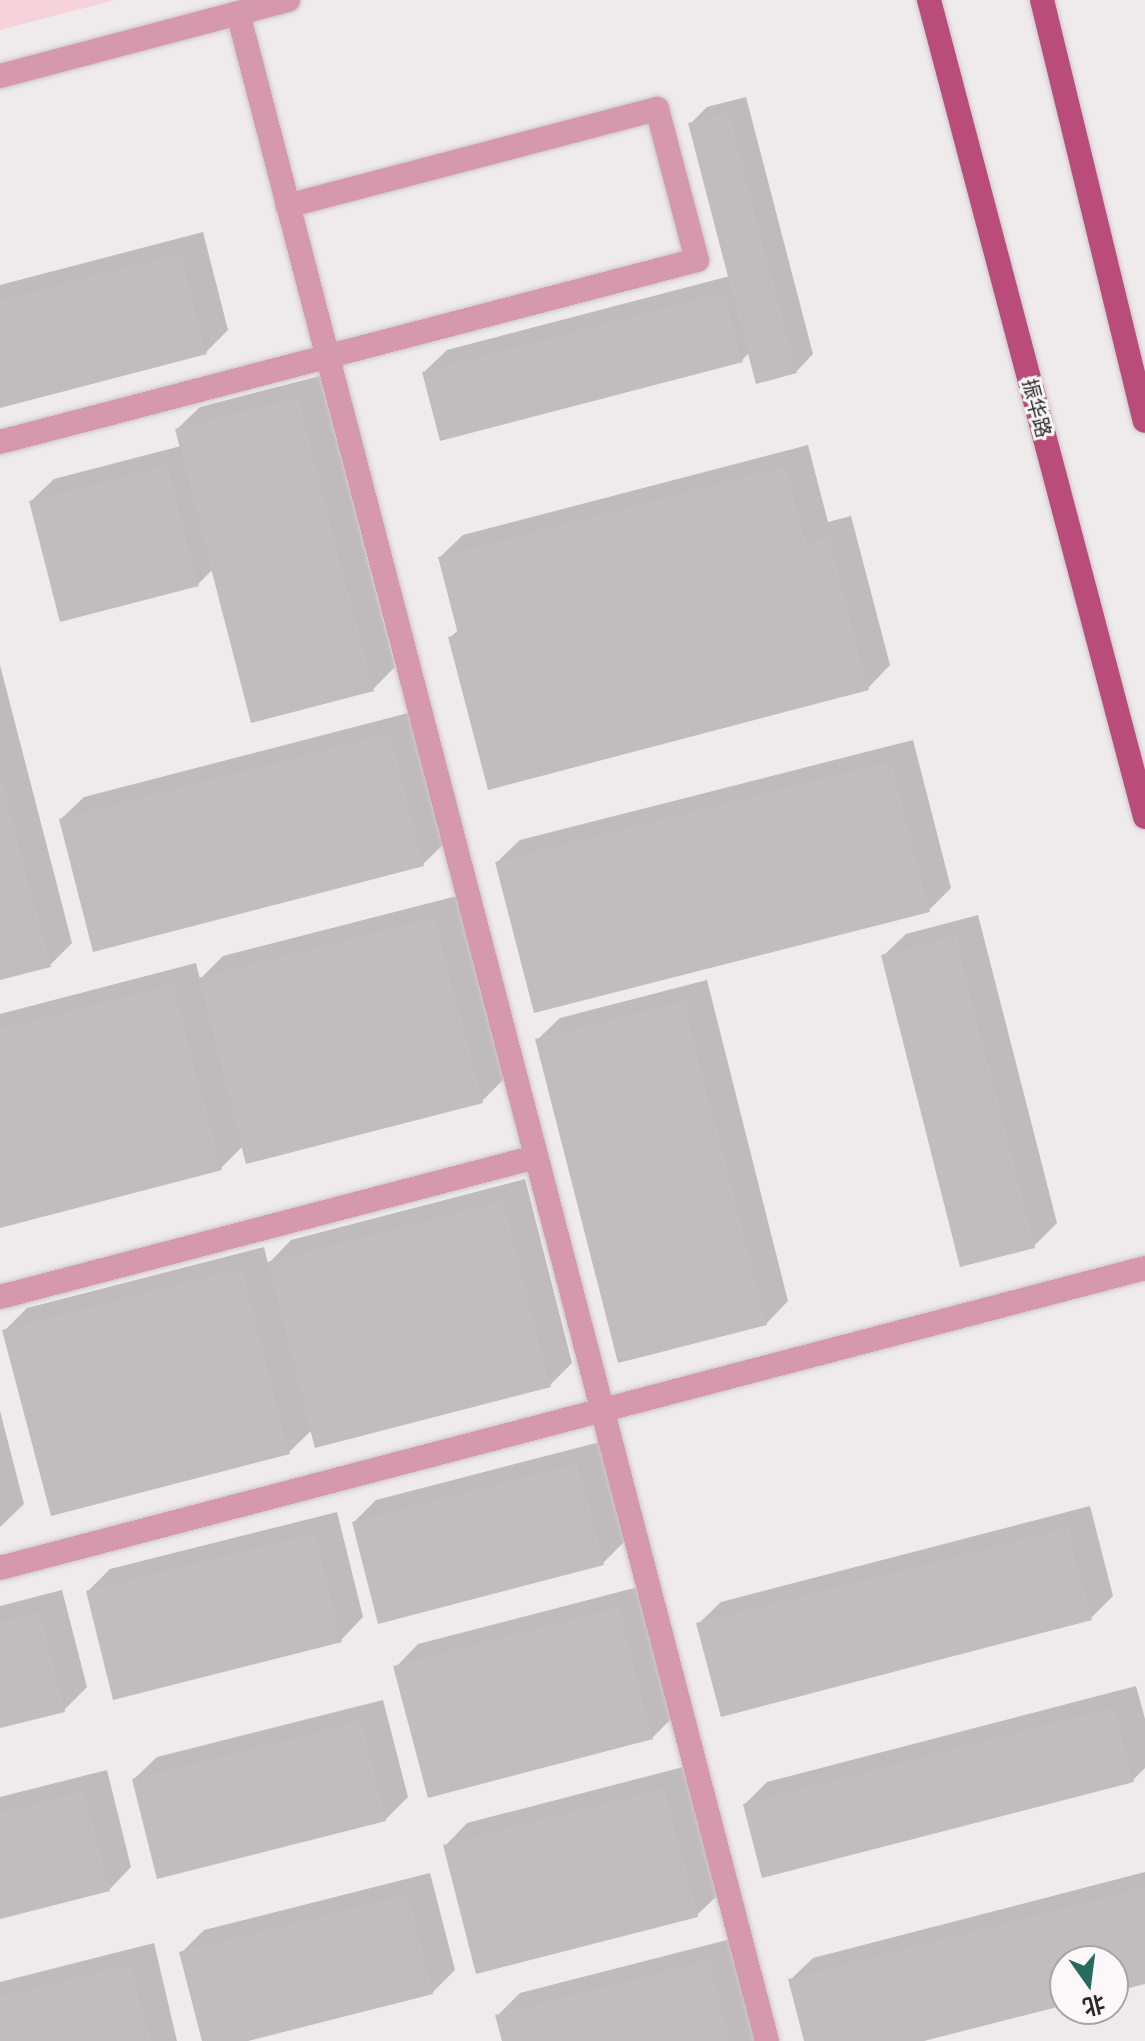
<!DOCTYPE html>
<html>
<head>
<meta charset="utf-8">
<style>
	body { margin:0 }
	#map { position:relative; width:1145px; height:2041px; overflow:hidden; background:#efeaec; font-family:Barlow,"Noto Sans SC",sans-serif }
	div>[style] { position:absolute }
	.green>* { inset:0; background:#f6d2dd }
	.shadow>* { inset:0; background:#0003 }
	.building>* { inset:0; background:#c1bdbf }
	.roads { filter:drop-shadow(0 0 2px #cbc7c9) drop-shadow(0 0 2px #cbc7c9) }
	.minor>* { height:24px; margin:-12px; padding:0 12px; transform-origin:12px; border-radius:12px; background:#d698ad }
	.major>* { height:24px; margin:-12px; padding:0 12px; transform-origin:12px; border-radius:12px; background:#ba4c79 }
	span { translate:-50% -50%; white-space:nowrap; text-align:center; line-height:1.15; -webkit-text-stroke:6px #fcf8f9; paint-order:stroke }
	.street-label { font-size:20px; color:#292727 }
	.north { position:absolute; left:1049px; top:1945px; width:80px; height:80px; box-sizing:border-box; background:#fcf8f9; border:2px solid #a8a4a5; border-radius:50%; rotate:166deg; font-size:22px; font-weight:700; line-height:32px; text-align:center; color:#292727 }
	.north::after { content:''; display:block; margin:auto; width:28px; height:36px; background:#276b5d; clip-path:polygon(50% 0,100% 100%,50% 72%,0 100%) }
</style>
</head>
<body>
<div id="map">
	<div class="green">
		<div style="clip-path:polygon(0 0,115px 0,0 30px)"></div>
	</div>
	<div class="shadow">
		<div style="clip-path:polygon(746px 97px,813px 354px,796px 372px,750px 352px,742px 360px,424px 372px,447px 350px,730px 276px,690px 124px,707px 107px)"></div>
		<div style="clip-path:polygon(203px 232px,228px 330px,206px 352px,0 405px,0 285px)"></div>
		<div style="clip-path:polygon(320px 376px,395px 667px,373px 689px,213px 569px,198px 584px,31px 501px,54px 479px,181px 446px,177px 429px,200px 407px)"></div>
		<div style="clip-path:polygon(808px 445px,828px 522px,851px 516px,890px 665px,868px 688px,450px 638px,459px 629px,440px 557px,463px 535px)"></div>
		<div style="clip-path:polygon(0 665px,72px 943px,50px 965px,0 978px)"></div>
		<div style="clip-path:polygon(412px 712px,446px 842px,423px 864px,61px 819px,84px 797px)"></div>
		<div style="clip-path:polygon(913px 740px,951px 888px,929px 910px,497px 862px,520px 840px)"></div>
		<div style="clip-path:polygon(457px 896px,504px 1079px,482px 1101px,244px 1145px,221px 1168px,0 1226px,0 1014px,196px 963px,200px 979px,223px 956px)"></div>
		<div style="clip-path:polygon(978px 915px,1057px 1223px,1034px 1246px,883px 956px,906px 934px)"></div>
		<div style="clip-path:polygon(707px 980px,788px 1301px,766px 1324px,537px 1040px,560px 1018px)"></div>
		<div style="clip-path:polygon(525px 1179px,572px 1363px,550px 1385px,312px 1430px,289px 1452px,4px 1331px,27px 1308px,264px 1247px,268px 1264px,291px 1240px)"></div>
		<div style="clip-path:polygon(0 1411px,24px 1504px,0 1527px)"></div>
		<div style="clip-path:polygon(600px 1442px,625px 1541px,603px 1563px,354px 1522px,376px 1500px)"></div>
		<div style="clip-path:polygon(1090px 1506px,1113px 1596px,1091px 1618px,698px 1624px,721px 1602px)"></div>
		<div style="clip-path:polygon(337px 1512px,363px 1617px,341px 1640px,88px 1591px,110px 1569px)"></div>
		<div style="clip-path:polygon(642px 1586px,675px 1715px,652px 1738px,396px 1667px,418px 1644px)"></div>
		<div style="clip-path:polygon(62px 1590px,87px 1687px,64px 1710px,0 1726px,0 1606px)"></div>
		<div style="clip-path:polygon(1136px 1686px,1145px 1719px,1145px 1768px,1133px 1780px,745px 1804px,767px 1782px)"></div>
		<div style="clip-path:polygon(383px 1700px,408px 1797px,385px 1820px,134px 1779px,157px 1757px)"></div>
		<div style="clip-path:polygon(687px 1766px,720px 1893px,697px 1915px,445px 1846px,467px 1823px)"></div>
		<div style="clip-path:polygon(107px 1770px,131px 1867px,109px 1890px,0 1917px,0 1797px)"></div>
		<div style="clip-path:polygon(1145px 1872px,1145px 1982px,1113px 1990px,1113px 1961px,1065px 1961px,1065px 2003px,916px 2041px,806px 2041px,790px 1980px,813px 1958px)"></div>
		<div style="clip-path:polygon(430px 1873px,455px 1970px,432px 1993px,240px 2041px,204px 2041px,181px 1953px,204px 1930px)"></div>
		<div style="clip-path:polygon(731px 1939px,757px 2041px,504px 2041px,498px 2015px,520px 1993px)"></div>
		<div style="clip-path:polygon(154px 1943px,177px 2041px,0 2041px,0 1982px)"></div>
	</div>
	<div class="building">
		<div style="clip-path:polygon(729px 113px,797px 373px,756px 384px,688px 123px)"></div>
		<div style="clip-path:polygon(181px 253px,207px 354px,0 408px,0 300px)"></div>
		<div style="clip-path:polygon(725px 292px,743px 362px,440px 441px,422px 372px)"></div>
		<div style="clip-path:polygon(298px 397px,374px 691px,251px 723px,175px 429px)"></div>
		<div style="clip-path:polygon(168px 465px,199px 586px,60px 622px,29px 501px)"></div>
		<div style="clip-path:polygon(786px 466px,806px 543px,829px 537px,869px 690px,488px 790px,448px 637px,458px 634px,438px 557px)"></div>
		<div style="clip-path:polygon(390px 733px,424px 866px,93px 952px,59px 819px)"></div>
		<div style="clip-path:polygon(891px 761px,930px 912px,534px 1013px,495px 862px)"></div>
		<div style="clip-path:polygon(1px 775px,51px 967px,0 980px,0 776px)"></div>
		<div style="clip-path:polygon(435px 917px,483px 1103px,246px 1164px,198px 978px)"></div>
		<div style="clip-path:polygon(956px 936px,1035px 1248px,960px 1267px,881px 955px)"></div>
		<div style="clip-path:polygon(173px 984px,222px 1170px,0 1228px,0 1029px)"></div>
		<div style="clip-path:polygon(684px 1001px,767px 1325px,618px 1363px,535px 1039px)"></div>
		<div style="clip-path:polygon(503px 1201px,551px 1387px,315px 1448px,267px 1262px)"></div>
		<div style="clip-path:polygon(242px 1268px,290px 1454px,51px 1516px,2px 1330px)"></div>
		<div style="clip-path:polygon(578px 1463px,604px 1565px,378px 1624px,352px 1522px)"></div>
		<div style="clip-path:polygon(1068px 1528px,1092px 1620px,721px 1717px,696px 1623px)"></div>
		<div style="clip-path:polygon(315px 1533px,342px 1642px,113px 1700px,86px 1591px)"></div>
		<div style="clip-path:polygon(619px 1607px,653px 1739px,428px 1798px,393px 1666px)"></div>
		<div style="clip-path:polygon(40px 1612px,65px 1712px,0 1728px,0 1622px)"></div>
		<div style="clip-path:polygon(1114px 1707px,1134px 1782px,762px 1878px,743px 1804px)"></div>
		<div style="clip-path:polygon(361px 1721px,386px 1821px,157px 1879px,132px 1779px)"></div>
		<div style="clip-path:polygon(665px 1788px,698px 1917px,476px 1974px,443px 1845px)"></div>
		<div style="clip-path:polygon(84px 1791px,110px 1891px,0 1919px,0 1813px)"></div>
		<div style="clip-path:polygon(1145px 1887px,1145px 1984px,1113px 1992px,1113px 1961px,1065px 1961px,1065px 2005px,924px 2041px,804px 2041px,788px 1979px)"></div>
		<div style="clip-path:polygon(408px 1894px,433px 1994px,248px 2041px,202px 2041px,179px 1952px)"></div>
		<div style="clip-path:polygon(709px 1960px,730px 2041px,502px 2041px,495px 2015px)"></div>
		<div style="clip-path:polygon(131px 1964px,151px 2041px,0 2041px,0 1997px)"></div>
	</div>
	<div class="roads">
		<div class="minor">
			<div style="left:238px;top:13px;width:2096px;rotate:75.38deg"></div>
			<div style="left:0;top:76px;width:298px;rotate:-14.8deg"></div>
			<div style="left:0;top:442px;width:720px;rotate:-14.63deg"></div>
			<div style="left:697px;top:260px;width:156px;rotate:-104.8deg"></div>
			<div style="left:657px;top:109px;width:382px;rotate:165.3deg"></div>
			<div style="left:0;top:1297px;width:554px;rotate:-14.64deg"></div>
			<div style="left:0;top:1568px;width:1184px;rotate:-14.68deg"></div>
		</div>
		<div class="major">
			<div style="left:929px;top:0;width:845px;rotate:75.19deg"></div>
			<div style="left:1042px;top:0;width:433px;rotate:76.3deg"></div>
		</div>
	</div>
	<div class="street-label">
		<span style="left:1037px;top:408px;rotate:75deg">振华路</span>
	</div>
	<div class="north">北</div>
</div>
</body>
</html>
